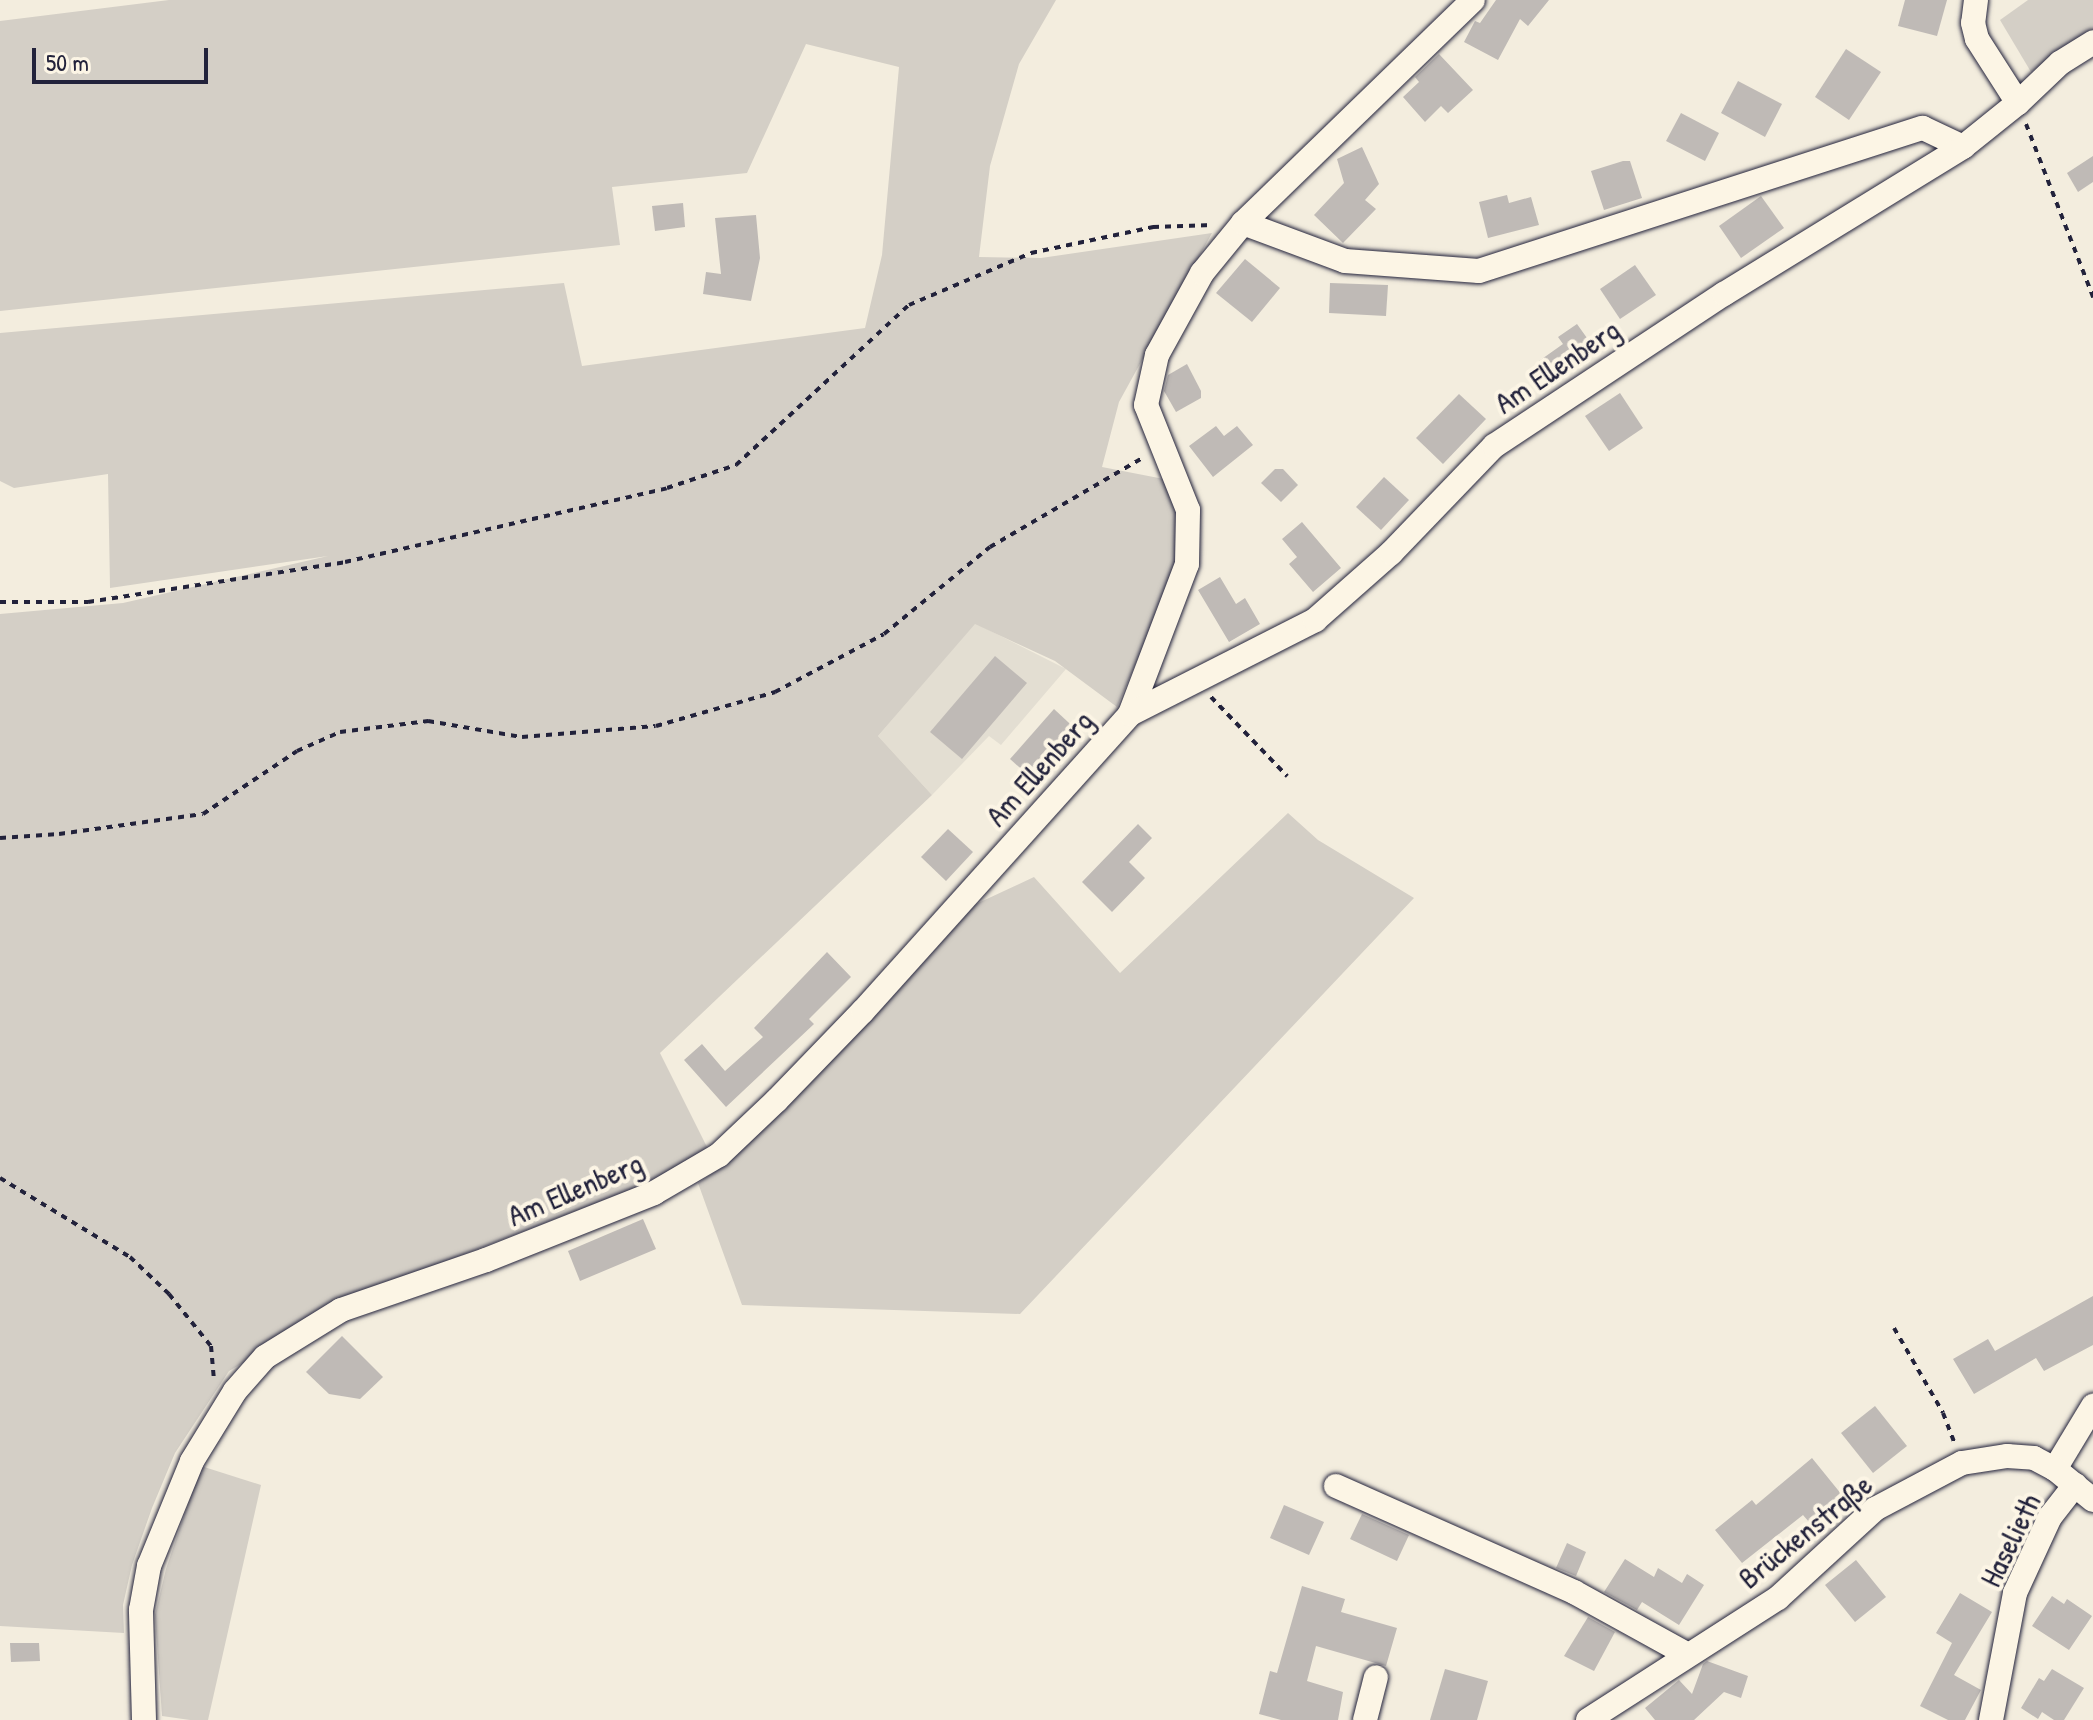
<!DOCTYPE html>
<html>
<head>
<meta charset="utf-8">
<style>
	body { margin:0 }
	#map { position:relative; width:2093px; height:1720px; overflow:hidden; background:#f3edde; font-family:"Patrick Hand",sans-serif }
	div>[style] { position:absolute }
	.built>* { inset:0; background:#e3ded2 }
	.green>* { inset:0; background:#d4cfc6 }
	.building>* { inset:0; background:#bfbab6 }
	.path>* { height:4px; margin-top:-2px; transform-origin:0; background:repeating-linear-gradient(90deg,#22223b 0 6px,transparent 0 12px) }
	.roads { filter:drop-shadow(0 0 2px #22223b) drop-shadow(0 0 2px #22223b) }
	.minor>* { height:24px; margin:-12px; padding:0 12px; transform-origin:12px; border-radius:12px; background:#fcf5e5 }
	span { translate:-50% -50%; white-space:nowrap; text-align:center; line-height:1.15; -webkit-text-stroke:8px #fcf5e5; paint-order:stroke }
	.street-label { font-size:30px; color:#22223b }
	.scale { position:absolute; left:32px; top:48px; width:176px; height:36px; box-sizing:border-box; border:4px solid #22223b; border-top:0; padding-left:10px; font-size:24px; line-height:28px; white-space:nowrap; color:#22223b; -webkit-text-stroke:6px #fcf5e5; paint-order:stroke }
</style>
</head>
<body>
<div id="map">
	<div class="built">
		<div style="clip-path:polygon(975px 623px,1066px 669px,1001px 745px,989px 736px,932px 795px,878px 736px)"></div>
	</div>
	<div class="green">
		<div style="clip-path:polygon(169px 0,1056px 0,1019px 64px,990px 166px,979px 257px,1041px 258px,1212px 233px,1119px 402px,1102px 467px,1169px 480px,1178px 504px,1179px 564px,1117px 707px,1055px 661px,975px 624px,878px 736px,932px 795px,660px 1053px,708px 1149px,645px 1184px,359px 1295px,229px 1371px,175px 1453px,152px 1508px,132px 1565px,123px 1605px,124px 1633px,0 1626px,0 614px,123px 603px,328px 556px,110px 588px,108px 474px,14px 488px,0 481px,0 333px,564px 283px,582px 366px,865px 328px,882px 255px,899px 67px,806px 44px,747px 173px,612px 187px,620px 245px,0 311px,0 21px)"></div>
		<div style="clip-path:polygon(2028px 0,2093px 0,2093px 32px,2031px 72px,2000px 20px)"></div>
		<div style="clip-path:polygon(1288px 813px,1318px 840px,1414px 898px,1020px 1314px,742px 1305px,698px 1183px,729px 1162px,786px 1105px,961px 911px,1034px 877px,1120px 973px)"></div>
		<div style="clip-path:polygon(201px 1466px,261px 1485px,208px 1720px,190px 1720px,162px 1716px,155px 1615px,166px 1569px)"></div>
	</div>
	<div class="building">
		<div style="clip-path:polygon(1496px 0,1549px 0,1528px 26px,1520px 19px,1498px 60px,1464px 42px,1475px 21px,1480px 23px)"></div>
		<div style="clip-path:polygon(1905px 0,1947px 0,1937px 36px,1898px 26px)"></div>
		<div style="clip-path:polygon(1846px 49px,1881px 72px,1849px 120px,1815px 97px)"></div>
		<div style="clip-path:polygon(1439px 54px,1473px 90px,1448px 113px,1441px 106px,1425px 122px,1403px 97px,1419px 82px,1415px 77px)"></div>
		<div style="clip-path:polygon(1738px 81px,1782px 104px,1765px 137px,1721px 113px)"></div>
		<div style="clip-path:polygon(1681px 113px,1719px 133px,1705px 161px,1666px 141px)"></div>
		<div style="clip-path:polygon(1362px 147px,1379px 184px,1365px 200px,1376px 209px,1343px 243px,1314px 215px,1344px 183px,1337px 159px)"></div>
		<div style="clip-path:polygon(2093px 156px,2093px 182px,2078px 192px,2067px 173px)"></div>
		<div style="clip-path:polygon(1623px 161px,1630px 161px,1642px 198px,1604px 210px,1591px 171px)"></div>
		<div style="clip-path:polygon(1507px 195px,1509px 203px,1531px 197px,1539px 225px,1488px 238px,1479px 202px)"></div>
		<div style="clip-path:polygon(1761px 196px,1784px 228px,1741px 258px,1719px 226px)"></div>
		<div style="clip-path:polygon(683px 203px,685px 227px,655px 231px,652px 206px)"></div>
		<div style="clip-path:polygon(756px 215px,760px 258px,751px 301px,703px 294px,706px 272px,721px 274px,715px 218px)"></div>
		<div style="clip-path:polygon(1245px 259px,1280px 288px,1252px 322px,1216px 293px)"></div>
		<div style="clip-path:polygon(1635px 265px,1656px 295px,1620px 319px,1600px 289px)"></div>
		<div style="clip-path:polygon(1330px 283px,1388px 285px,1386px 316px,1329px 313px)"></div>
		<div style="clip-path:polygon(1577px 324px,1597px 352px,1554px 382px,1539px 361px,1563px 344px,1558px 337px)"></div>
		<div style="clip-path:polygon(1187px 364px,1201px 391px,1201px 398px,1176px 412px,1164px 391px,1168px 375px)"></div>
		<div style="clip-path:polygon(1620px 393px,1643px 428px,1609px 451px,1585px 416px)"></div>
		<div style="clip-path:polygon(1459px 394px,1486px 419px,1443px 464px,1416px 438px)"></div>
		<div style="clip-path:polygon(1216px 426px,1224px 436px,1237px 426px,1253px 445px,1213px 477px,1189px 446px)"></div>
		<div style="clip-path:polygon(1275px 469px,1283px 469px,1298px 485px,1281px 502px,1261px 483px)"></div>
		<div style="clip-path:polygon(1384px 477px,1409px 500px,1381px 530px,1356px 507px)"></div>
		<div style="clip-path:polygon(1302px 522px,1341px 568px,1313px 592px,1289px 564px,1297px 557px,1282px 539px)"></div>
		<div style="clip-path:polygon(1220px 577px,1236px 604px,1245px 598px,1260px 624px,1229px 642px,1198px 590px)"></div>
		<div style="clip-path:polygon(995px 656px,1027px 683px,962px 759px,930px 732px)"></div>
		<div style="clip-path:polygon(1054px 709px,1082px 735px,1038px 784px,1010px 759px)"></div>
		<div style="clip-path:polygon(1138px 824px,1152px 838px,1129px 862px,1145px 878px,1112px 912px,1082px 882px)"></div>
		<div style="clip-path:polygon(948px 829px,973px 852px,946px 881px,921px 857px)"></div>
		<div style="clip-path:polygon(827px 952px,851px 977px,809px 1019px,814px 1024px,726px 1107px,684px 1060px,702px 1044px,725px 1071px,763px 1037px,754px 1028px)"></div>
		<div style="clip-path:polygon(643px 1219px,656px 1249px,580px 1281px,568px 1251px)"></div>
		<div style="clip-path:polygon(2093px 1296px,2093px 1345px,2044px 1371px,2036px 1358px,1974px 1394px,1953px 1359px,1988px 1339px,1995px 1351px)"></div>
		<div style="clip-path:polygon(342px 1336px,383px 1377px,360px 1399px,329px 1394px,306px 1372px)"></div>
		<div style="clip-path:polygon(1875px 1406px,1907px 1446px,1873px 1473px,1841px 1433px)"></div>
		<div style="clip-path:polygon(1812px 1458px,1842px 1495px,1809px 1522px,1803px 1515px,1742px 1563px,1715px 1530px,1752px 1500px,1756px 1505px)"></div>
		<div style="clip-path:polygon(1284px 1505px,1324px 1522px,1309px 1555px,1270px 1538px)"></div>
		<div style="clip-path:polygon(1362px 1514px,1409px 1535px,1397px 1561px,1350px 1539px)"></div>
		<div style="clip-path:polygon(1567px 1543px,1586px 1552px,1576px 1576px,1556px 1568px)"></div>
		<div style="clip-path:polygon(1625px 1559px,1654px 1577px,1658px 1568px,1682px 1583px,1687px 1574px,1704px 1585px,1679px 1625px,1642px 1602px,1637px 1610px,1604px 1592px)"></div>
		<div style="clip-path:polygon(1856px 1560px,1886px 1597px,1855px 1622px,1825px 1585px)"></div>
		<div style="clip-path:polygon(1302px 1586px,1345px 1599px,1341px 1612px,1397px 1628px,1386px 1666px,1316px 1646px,1307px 1681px,1343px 1692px,1338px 1720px,1281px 1720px,1259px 1714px,1270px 1671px,1277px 1673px)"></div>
		<div style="clip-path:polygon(1960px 1593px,1992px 1612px,1954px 1675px,1981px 1690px,1965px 1720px,1948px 1720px,1920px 1706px,1952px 1643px,1936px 1633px)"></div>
		<div style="clip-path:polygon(2052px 1596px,2064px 1604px,2067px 1599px,2092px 1616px,2069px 1650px,2032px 1626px)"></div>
		<div style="clip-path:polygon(1588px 1617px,1615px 1632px,1594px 1671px,1564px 1656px)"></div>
		<div style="clip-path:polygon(10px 1643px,39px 1643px,40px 1661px,11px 1662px)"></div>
		<div style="clip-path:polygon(1707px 1661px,1748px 1676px,1741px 1698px,1724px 1692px,1694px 1720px,1655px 1720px,1645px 1708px,1679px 1680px,1692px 1694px,1703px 1664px)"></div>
		<div style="clip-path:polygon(1445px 1669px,1488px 1681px,1477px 1720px,1430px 1720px)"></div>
		<div style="clip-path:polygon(2052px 1669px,2084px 1688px,2064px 1720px,2054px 1720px,2042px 1712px,2038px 1719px,2021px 1708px,2039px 1678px,2044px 1681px)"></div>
	</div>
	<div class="path">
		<div style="left:2026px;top:124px;width:186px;rotate:68.8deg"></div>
		<div style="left:0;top:602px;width:88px"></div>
		<div style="left:88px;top:602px;width:260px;rotate:-8.8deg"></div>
		<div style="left:345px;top:562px;width:330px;rotate:-12.9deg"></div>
		<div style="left:667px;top:488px;width:73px;rotate:-18.4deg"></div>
		<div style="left:736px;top:465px;width:236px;rotate:-42.8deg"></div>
		<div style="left:909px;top:305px;width:133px;rotate:-23.1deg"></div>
		<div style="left:1031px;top:253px;width:125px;rotate:-12deg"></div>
		<div style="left:1153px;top:227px;width:60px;rotate:-1.9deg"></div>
		<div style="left:1211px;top:697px;width:110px;rotate:46.1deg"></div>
		<div style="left:0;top:838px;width:59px;rotate:-3.9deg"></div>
		<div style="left:59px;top:834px;width:145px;rotate:-7.9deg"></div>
		<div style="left:203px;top:814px;width:113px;rotate:-33.8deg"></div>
		<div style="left:297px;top:751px;width:47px;rotate:-23.8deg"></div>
		<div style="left:340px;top:732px;width:89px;rotate:-7.1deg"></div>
		<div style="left:428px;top:721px;width:95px;rotate:9.7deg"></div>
		<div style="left:522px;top:737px;width:134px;rotate:-4.7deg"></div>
		<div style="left:656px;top:726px;width:124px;rotate:-15.9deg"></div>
		<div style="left:775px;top:692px;width:123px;rotate:-28deg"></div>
		<div style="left:884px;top:634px;width:137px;rotate:-39.4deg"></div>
		<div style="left:990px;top:547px;width:178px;rotate:-30.3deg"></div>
		<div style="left:0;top:1178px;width:152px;rotate:31.3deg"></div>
		<div style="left:130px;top:1257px;width:54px;rotate:43.5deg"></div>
		<div style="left:169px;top:1294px;width:67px;rotate:51.1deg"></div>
		<div style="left:211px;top:1346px;width:32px;rotate:85deg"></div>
		<div style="left:1894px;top:1328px;width:98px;rotate:60deg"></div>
		<div style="left:1943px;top:1413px;width:31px;rotate:69deg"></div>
	</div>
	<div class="roads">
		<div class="minor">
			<div style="left:1976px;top:0;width:23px;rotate:97deg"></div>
			<div style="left:1973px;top:23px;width:16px;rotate:76deg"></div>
			<div style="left:1977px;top:39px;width:76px;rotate:57.4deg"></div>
			<div style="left:1243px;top:223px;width:109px;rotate:20.4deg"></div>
			<div style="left:1345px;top:261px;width:134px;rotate:4.3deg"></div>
			<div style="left:1479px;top:271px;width:466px;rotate:-17.9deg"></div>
			<div style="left:1923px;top:128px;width:44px;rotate:25.4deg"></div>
			<div style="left:1130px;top:714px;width:160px;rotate:-69.2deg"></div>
			<div style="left:1187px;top:564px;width:54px;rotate:-88.9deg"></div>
			<div style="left:1188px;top:510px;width:113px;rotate:-111.8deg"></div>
			<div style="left:1146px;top:405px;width:51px;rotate:-77.6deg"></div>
			<div style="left:1157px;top:355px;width:94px;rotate:-61.2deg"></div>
			<div style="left:1202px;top:273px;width:65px;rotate:-50.6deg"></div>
			<div style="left:1243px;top:223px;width:320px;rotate:-44.1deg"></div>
			<div style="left:2055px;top:1469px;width:74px;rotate:-58.9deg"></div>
			<div style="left:1336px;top:1486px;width:261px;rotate:24deg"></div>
			<div style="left:1574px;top:1592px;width:130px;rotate:28.9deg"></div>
			<div style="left:144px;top:1720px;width:110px;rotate:-91.6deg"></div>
			<div style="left:141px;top:1610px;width:45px;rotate:-79.7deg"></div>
			<div style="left:149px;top:1566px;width:113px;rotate:-67.7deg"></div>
			<div style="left:192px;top:1461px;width:82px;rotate:-58.4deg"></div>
			<div style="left:235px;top:1391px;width:45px;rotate:-48.6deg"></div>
			<div style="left:265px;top:1357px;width:89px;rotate:-31.7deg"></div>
			<div style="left:341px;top:1310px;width:153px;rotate:-19deg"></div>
			<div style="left:486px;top:1260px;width:181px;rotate:-21.7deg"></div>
			<div style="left:654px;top:1193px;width:75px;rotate:-30.3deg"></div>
			<div style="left:719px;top:1155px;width:79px;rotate:-43.5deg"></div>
			<div style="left:776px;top:1101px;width:125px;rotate:-46deg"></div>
			<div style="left:863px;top:1011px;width:399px;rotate:-48deg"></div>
			<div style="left:1130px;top:714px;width:208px;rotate:-26.9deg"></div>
			<div style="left:1315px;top:620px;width:101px;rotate:-41.4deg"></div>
			<div style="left:1391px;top:553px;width:149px;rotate:-46.1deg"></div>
			<div style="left:1494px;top:446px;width:276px;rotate:-33.5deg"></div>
			<div style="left:1724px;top:294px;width:281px;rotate:-31.6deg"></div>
			<div style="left:1963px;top:147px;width:70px;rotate:-38.7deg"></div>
			<div style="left:2018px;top:103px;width:58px;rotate:-43.6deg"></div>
			<div style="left:2060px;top:63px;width:39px;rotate:-32deg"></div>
			<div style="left:1365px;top:1720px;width:44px;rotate:-75.7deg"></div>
			<div style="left:1588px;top:1720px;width:226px;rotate:-32.7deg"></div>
			<div style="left:1778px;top:1598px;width:132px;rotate:-42.5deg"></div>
			<div style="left:1875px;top:1509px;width:98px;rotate:-27.9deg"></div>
			<div style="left:1962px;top:1463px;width:46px;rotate:-8.8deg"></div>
			<div style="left:2007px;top:1456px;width:27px;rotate:4deg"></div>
			<div style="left:2034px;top:1458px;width:24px;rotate:28deg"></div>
			<div style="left:2055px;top:1469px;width:49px;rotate:39.2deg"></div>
			<div style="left:1991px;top:1720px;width:129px;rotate:-79.3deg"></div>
			<div style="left:2015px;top:1593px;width:84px;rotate:-65.3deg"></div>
			<div style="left:2050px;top:1517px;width:41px;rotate:-52deg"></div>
		</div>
	</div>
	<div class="street-label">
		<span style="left:1557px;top:366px;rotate:-34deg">Am Ellenberg</span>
		<span style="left:1039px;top:768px;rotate:-48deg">Am Ellenberg</span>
		<span style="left:575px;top:1189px;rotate:-23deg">Am Ellenberg</span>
		<span style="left:1805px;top:1531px;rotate:-39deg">Brückenstraße</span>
		<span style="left:2010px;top:1540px;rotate:-64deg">Haselieth</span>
	</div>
	<div class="scale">50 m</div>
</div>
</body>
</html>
